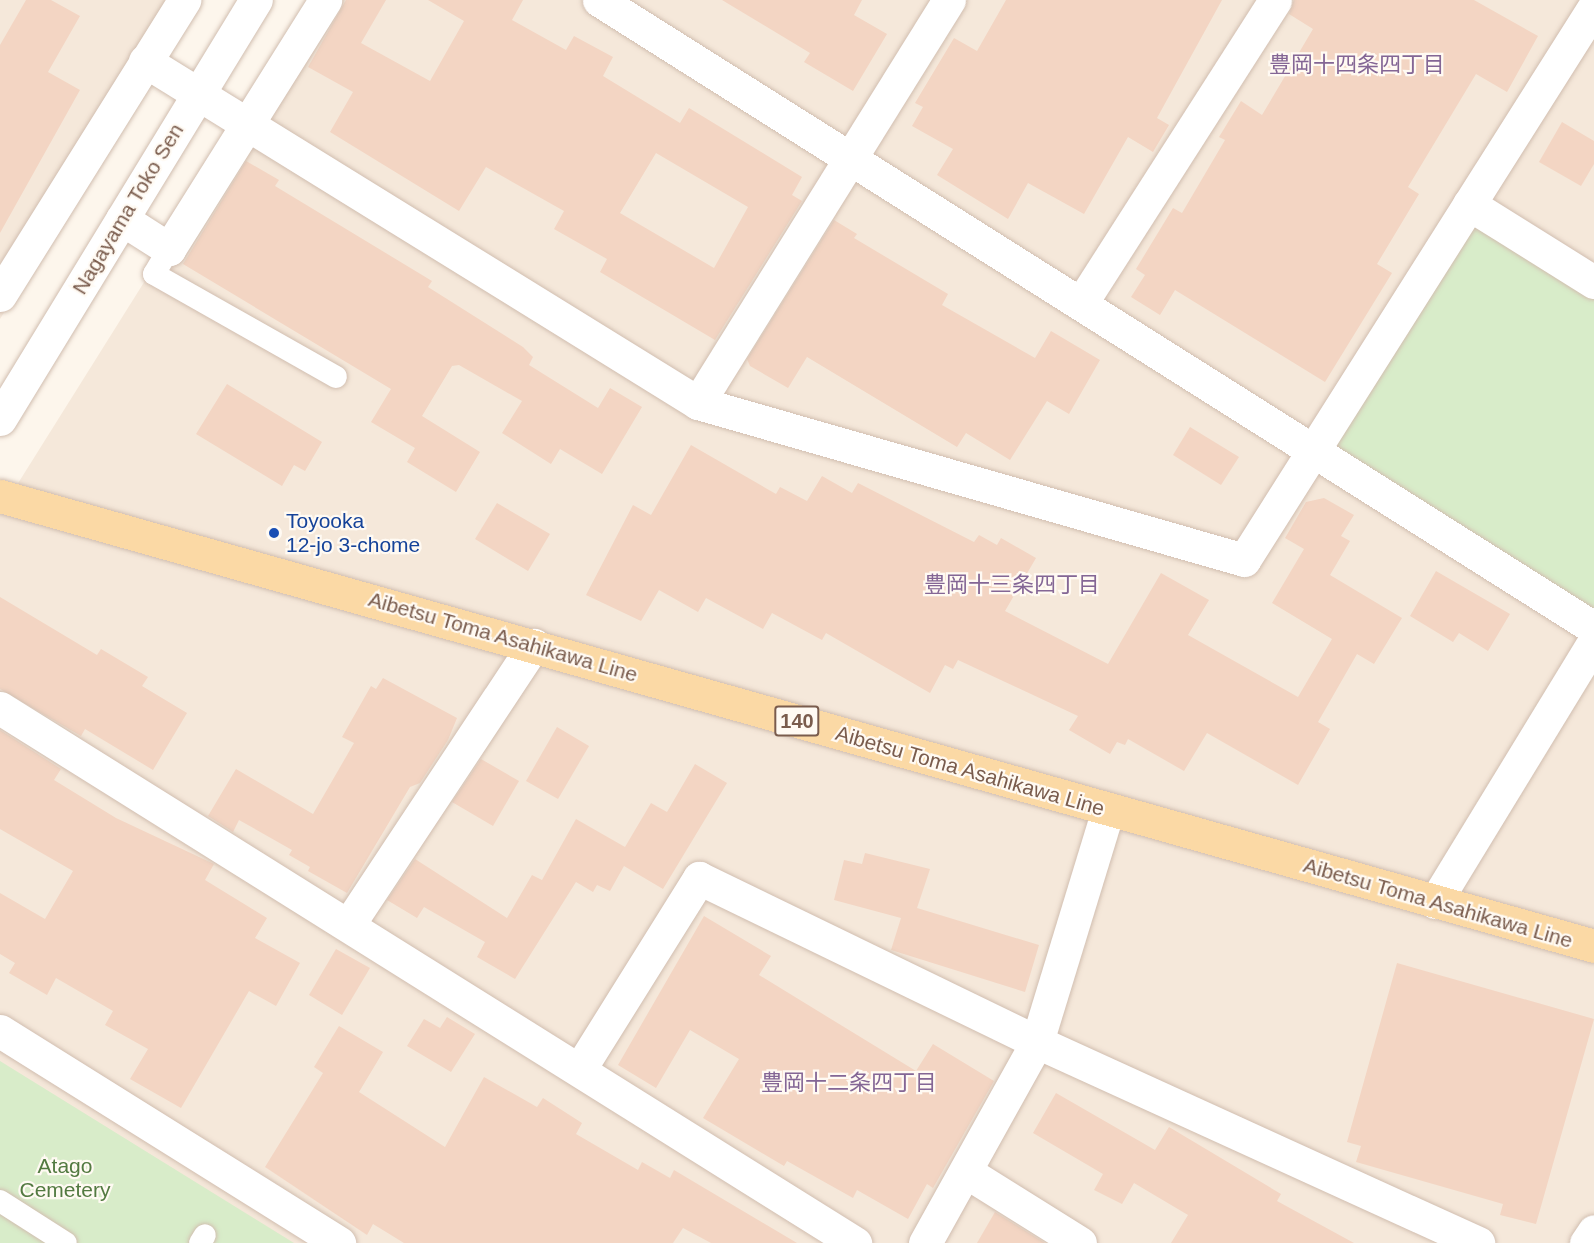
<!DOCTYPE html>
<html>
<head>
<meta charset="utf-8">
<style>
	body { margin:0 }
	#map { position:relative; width:1594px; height:1243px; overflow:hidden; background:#fdf6ec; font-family:Arial,"Noto Sans JP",sans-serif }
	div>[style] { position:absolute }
	.residential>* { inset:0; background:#f5e8da }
	.green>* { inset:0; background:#d8ecc9 }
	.building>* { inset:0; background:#f3d5c3 }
	.roads { filter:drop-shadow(0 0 2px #d1beb0) drop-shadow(0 0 2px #d1beb0) }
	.service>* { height:22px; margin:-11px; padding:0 11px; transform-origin:11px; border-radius:11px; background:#fff }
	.minor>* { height:33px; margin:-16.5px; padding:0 16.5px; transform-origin:16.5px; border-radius:16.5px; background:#fff }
	.tertiary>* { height:33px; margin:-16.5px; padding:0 16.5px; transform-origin:16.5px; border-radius:16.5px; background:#fff }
	.primary>* { height:33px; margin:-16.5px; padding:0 16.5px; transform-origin:16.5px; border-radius:16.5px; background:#fbd9a5 }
	.dots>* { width:16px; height:16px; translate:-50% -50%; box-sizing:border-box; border:3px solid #fffaf3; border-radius:50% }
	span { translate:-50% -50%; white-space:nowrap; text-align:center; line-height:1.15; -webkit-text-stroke:4.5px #fffaf3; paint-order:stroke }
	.shield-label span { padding:2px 4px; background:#fffaf3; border:2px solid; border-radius:4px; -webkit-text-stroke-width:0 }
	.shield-label { font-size:20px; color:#7a5c4d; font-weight:700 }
	.street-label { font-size:21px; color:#7a5c4d }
	.transit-label { font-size:21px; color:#164399 }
	.left { translate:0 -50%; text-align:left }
	.park-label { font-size:21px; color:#537a41 }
	.neighbourhood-label { font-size:22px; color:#846695 }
</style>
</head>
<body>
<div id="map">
	<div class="residential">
		<div style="clip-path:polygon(0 0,201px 0,0 319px)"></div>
		<div style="clip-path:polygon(321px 0,1594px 0,1594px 1243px,0 1243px,0 512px)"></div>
	</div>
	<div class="green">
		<div style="clip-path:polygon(1469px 204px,1594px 282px,1594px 628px,1312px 451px)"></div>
		<div style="clip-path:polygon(0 1061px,294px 1243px,0 1243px)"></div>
	</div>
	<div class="building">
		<div style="clip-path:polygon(26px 0,51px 0,80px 16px,48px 72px,80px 90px,0 233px,0 45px)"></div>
		<div style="clip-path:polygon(evenodd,346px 0,386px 0,361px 43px,430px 81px,464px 21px,428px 0,523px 0,512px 20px,566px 50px,574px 36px,613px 57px,603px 76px,680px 123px,689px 108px,802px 177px,792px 195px,802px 201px,715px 340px,600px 272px,607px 259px,554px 229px,564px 211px,486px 167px,459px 211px,330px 132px,353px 92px,308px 67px,346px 0,656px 153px,748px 207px,714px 268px,620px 213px,656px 153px)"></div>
		<div style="clip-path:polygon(722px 0,862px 0,854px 15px,887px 34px,853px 91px,804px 62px,810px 53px)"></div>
		<div style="clip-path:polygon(1006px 0,1222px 0,1157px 118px,1169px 125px,1153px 152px,1128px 137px,1084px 214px,1028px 183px,1008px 219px,937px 175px,953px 149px,912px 126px,923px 107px,915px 103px,954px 38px,977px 51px)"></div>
		<div style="clip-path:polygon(1294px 0,1474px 0,1538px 36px,1507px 92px,1476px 74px,1408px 187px,1419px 194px,1377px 264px,1392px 273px,1325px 382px,1175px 290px,1160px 315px,1131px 297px,1145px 275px,1136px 269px,1173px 208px,1182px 213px,1225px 140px,1219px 137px,1241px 101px,1262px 115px,1313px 29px,1289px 14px)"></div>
		<div style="clip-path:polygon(1562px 122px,1594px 141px,1594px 164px,1581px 186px,1539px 162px)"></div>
		<div style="clip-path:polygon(246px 161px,279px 180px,275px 186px,432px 281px,428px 287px,523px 347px,533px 357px,529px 365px,598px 408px,610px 388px,642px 407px,602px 474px,560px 449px,551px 464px,502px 433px,522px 401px,459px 365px,452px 366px,422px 416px,480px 452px,456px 492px,407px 462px,415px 448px,371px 422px,391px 389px,183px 264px)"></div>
		<div style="clip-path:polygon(834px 220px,857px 234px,854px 238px,948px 294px,942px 305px,1035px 358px,1051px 331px,1100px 360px,1069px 414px,1047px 401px,1010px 460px,966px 433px,957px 447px,807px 357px,788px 388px,750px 366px,747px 359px)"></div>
		<div style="clip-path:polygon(227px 384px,322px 442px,305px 471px,294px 465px,282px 486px,196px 434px)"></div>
		<div style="clip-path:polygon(1190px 427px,1239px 457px,1221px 485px,1173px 455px)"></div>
		<div style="clip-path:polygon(691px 445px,776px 494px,780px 487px,807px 501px,822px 476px,852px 493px,858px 483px,974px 542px,979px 535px,997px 545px,1001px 538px,1036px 558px,1005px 611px,1108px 664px,1161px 573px,1209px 600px,1188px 635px,1298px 697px,1332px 639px,1272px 603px,1304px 549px,1285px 538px,1306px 502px,1324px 498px,1354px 515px,1341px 536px,1350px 541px,1330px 575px,1402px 618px,1374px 664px,1357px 654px,1318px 722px,1330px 729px,1298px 785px,1207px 733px,1184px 771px,1128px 739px,1125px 745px,1117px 742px,1110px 754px,1069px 730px,1078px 716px,958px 660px,953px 669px,945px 665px,930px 693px,826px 633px,822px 640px,772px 613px,763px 629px,706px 598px,698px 612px,659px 590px,641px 621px,586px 595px,633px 505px,651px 515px)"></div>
		<div style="clip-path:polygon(497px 503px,550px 534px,528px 571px,475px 539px)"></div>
		<div style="clip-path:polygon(1436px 571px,1510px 614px,1488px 651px,1459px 633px,1453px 642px,1410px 616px)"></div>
		<div style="clip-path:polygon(0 597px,97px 655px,101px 649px,148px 677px,142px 686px,187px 713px,153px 770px,85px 729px,81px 736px,0 689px)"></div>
		<div style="clip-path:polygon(383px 678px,457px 718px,448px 740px,420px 783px,410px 787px,347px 893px,308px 871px,310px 867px,289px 855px,292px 850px,239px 820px,233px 832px,208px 816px,236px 769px,313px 814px,354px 743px,342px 737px,371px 686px,376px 689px)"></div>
		<div style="clip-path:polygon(557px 727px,589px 746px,558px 799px,526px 781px)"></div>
		<div style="clip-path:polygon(0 730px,61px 769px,54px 780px,116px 818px,214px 864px,205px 880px,267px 918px,255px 938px,300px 963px,276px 1006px,249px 991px,181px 1108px,130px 1079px,148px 1049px,105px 1025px,113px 1011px,56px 978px,47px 995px,9px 973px,15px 963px,0 954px,0 893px,45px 919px,73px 871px,0 829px)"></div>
		<div style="clip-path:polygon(481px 759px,519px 781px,493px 826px,452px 802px)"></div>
		<div style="clip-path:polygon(695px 764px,727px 783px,663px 889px,624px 866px,610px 891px,597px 885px,593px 892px,576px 882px,515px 979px,477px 957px,485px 942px,424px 907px,417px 918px,387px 900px,415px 859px,507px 918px,532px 875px,542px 880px,576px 819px,625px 847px,651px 803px,667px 812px)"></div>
		<div style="clip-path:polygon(865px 853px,930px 869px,917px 908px,1039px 945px,1025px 992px,891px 950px,901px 918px,834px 900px,844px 860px,862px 864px)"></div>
		<div style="clip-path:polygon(704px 916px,771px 956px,759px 975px,916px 1071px,933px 1044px,994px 1081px,933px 1188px,927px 1184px,908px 1219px,857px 1190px,853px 1198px,787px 1161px,784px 1166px,703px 1118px,739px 1059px,690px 1030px,656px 1088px,618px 1065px)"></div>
		<div style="clip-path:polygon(336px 949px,370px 968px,342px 1015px,309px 995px)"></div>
		<div style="clip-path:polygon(1397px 963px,1594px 1019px,1536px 1224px,1500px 1215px,1503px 1204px,1356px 1162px,1361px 1146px,1347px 1142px)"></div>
		<div style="clip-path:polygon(447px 1017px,475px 1034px,451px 1072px,407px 1046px,424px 1019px,440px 1028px)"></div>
		<div style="clip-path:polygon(339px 1026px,383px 1052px,359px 1092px,445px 1147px,484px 1077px,537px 1107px,543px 1098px,582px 1123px,576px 1134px,638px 1170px,642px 1162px,670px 1178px,674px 1170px,797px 1243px,711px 1243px,683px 1228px,673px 1243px,404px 1243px,373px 1224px,367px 1235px,265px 1167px,323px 1073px,314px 1067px)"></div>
		<div style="clip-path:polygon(1056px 1093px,1155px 1150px,1169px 1127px,1281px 1194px,1277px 1201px,1354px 1243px,1171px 1243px,1188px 1215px,1134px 1183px,1122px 1204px,1094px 1190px,1103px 1174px,1033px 1133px)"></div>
		<div style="clip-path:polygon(995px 1212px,1045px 1243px,977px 1243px)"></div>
	</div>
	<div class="roads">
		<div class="service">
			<div style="left:169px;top:249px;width:29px;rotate:121deg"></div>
			<div style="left:154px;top:274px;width:209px;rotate:29.5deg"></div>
			<div style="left:0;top:1201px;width:78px;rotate:32.5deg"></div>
			<div style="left:200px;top:1243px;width:9px;rotate:-58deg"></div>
		</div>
		<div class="minor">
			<div style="left:599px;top:0;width:1177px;rotate:32.26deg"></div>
			<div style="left:145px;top:61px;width:650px;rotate:31.73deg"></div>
			<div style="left:698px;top:403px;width:568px;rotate:16.04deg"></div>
			<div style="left:1244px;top:560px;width:654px;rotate:-57.67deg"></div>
			<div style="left:1469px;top:204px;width:147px;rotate:32deg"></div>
			<div style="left:122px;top:219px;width:56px;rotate:32.6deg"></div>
			<div style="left:169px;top:249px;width:294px;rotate:-57.9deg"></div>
			<div style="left:0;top:295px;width:348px;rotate:-58deg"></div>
			<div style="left:1082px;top:302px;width:358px;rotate:-57.4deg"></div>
			<div style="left:698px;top:403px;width:475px;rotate:-58.1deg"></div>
			<div style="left:0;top:708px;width:1009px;rotate:32.04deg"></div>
			<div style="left:1435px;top:902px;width:305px;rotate:-58.6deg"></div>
			<div style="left:349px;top:924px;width:335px;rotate:-56.5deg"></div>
			<div style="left:0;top:1031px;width:400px;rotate:32deg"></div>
			<div style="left:581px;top:1067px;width:223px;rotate:-58deg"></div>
			<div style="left:699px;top:878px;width:376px;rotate:25.9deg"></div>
			<div style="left:1037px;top:1042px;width:485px;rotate:24.5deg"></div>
			<div style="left:968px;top:1173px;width:132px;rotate:32deg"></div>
			<div style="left:925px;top:1243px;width:230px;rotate:-60.9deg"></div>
			<div style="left:1037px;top:1042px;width:243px;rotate:-73deg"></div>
			<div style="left:1586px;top:1243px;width:14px;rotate:-56deg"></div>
		</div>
		<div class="tertiary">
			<div style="left:0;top:419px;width:491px;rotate:-58.6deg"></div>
		</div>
		<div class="primary">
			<div style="left:0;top:496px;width:1656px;rotate:15.76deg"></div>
		</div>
	</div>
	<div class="dots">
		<div style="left:274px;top:533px;background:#1a4fb4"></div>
	</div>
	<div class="shield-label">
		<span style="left:797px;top:721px">140</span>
	</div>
	<div class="street-label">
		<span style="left:128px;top:209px;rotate:-59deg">Nagayama Toko Sen</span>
		<span style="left:503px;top:637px;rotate:16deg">Aibetsu Toma Asahikawa Line</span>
		<span style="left:970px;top:771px;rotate:16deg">Aibetsu Toma Asahikawa Line</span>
		<span style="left:1438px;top:903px;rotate:16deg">Aibetsu Toma Asahikawa Line</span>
	</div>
	<div class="transit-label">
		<span class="left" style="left:286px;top:533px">Toyooka<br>12-jo 3-chome</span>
	</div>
	<div class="park-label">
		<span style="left:65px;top:1178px">Atago<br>Cemetery</span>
	</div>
	<div class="neighbourhood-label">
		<span style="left:1357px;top:65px">豊岡十四条四丁目</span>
		<span style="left:1012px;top:585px">豊岡十三条四丁目</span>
		<span style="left:849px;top:1083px">豊岡十二条四丁目</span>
	</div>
</div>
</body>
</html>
